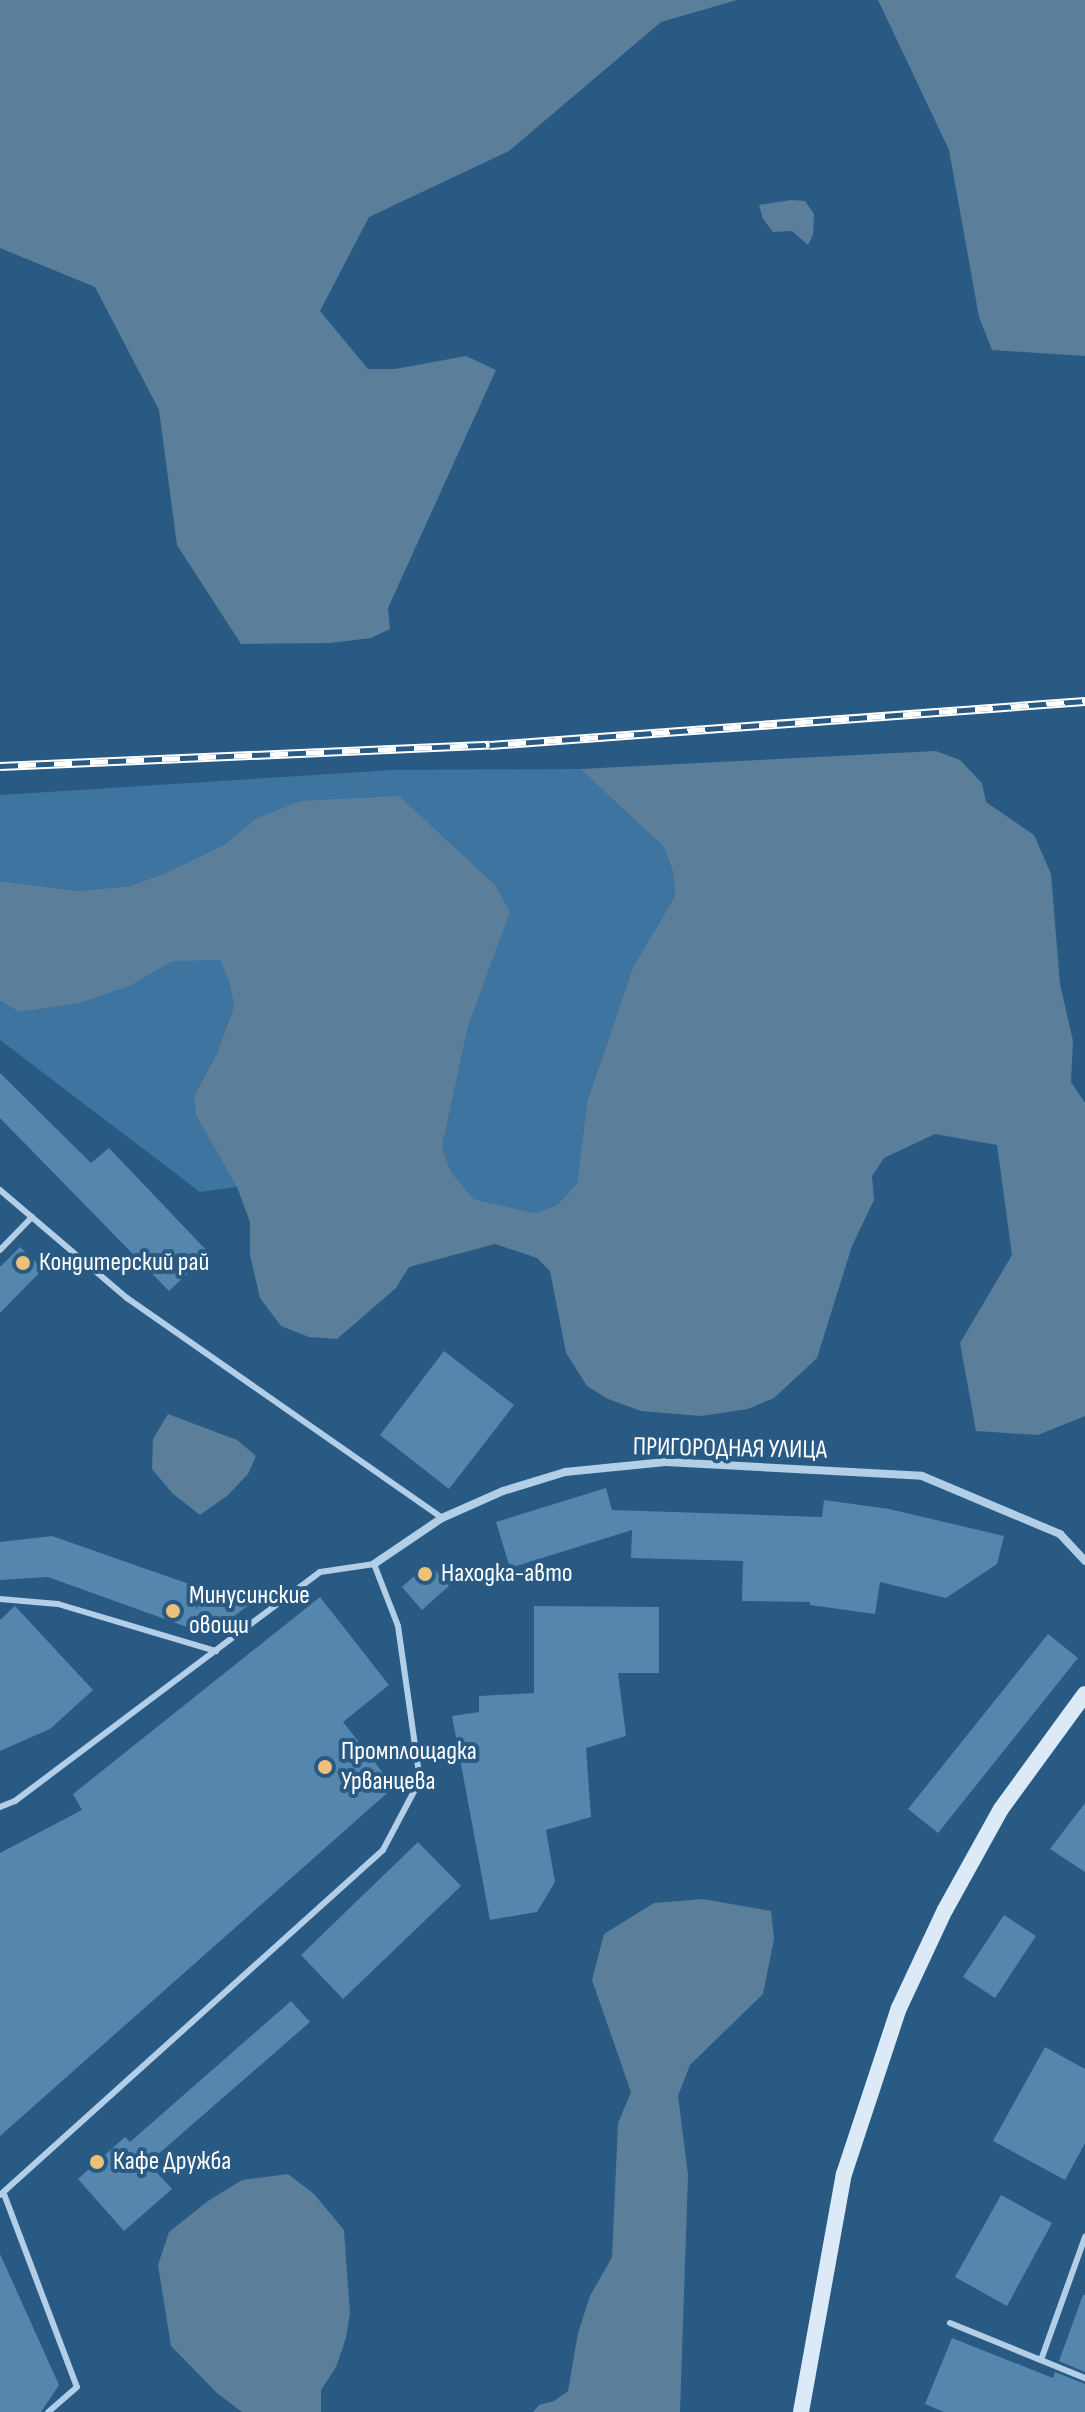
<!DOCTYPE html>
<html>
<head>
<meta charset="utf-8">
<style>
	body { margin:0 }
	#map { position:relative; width:1085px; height:2412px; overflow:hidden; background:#285a84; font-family:"Sofia Sans Condensed",sans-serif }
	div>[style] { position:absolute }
	.green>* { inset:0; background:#3d74a0 }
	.water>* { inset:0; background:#5b7e9a }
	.building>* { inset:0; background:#5586ad }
	.lane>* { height:6px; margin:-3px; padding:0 3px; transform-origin:3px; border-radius:3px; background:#b2cfe7 }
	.street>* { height:8px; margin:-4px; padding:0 4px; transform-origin:4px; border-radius:4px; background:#b2cfe7 }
	.secondary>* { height:16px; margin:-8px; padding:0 8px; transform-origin:8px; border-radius:8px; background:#dbeaf6 }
	.rail>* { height:9px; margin-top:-4.5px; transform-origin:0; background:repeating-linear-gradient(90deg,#285a84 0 18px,#fff 0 36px); box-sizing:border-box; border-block:2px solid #fff }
	.dots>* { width:22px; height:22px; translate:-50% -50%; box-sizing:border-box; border:4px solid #285a84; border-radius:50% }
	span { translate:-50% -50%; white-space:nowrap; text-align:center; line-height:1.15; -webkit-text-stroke:8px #285a84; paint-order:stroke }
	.poi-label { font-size:26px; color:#fff }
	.left { translate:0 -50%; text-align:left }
	.street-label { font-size:26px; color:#fff }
</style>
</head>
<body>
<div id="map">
	<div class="green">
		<div style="clip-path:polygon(580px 769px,664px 847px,673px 872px,675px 896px,633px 967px,587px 1102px,577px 1183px,557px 1205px,535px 1213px,474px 1199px,451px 1172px,442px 1147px,468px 1027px,510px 911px,255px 819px,225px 844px,168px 872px,130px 886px,78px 891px,0 881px,0 795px,393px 770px)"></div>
		<div style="clip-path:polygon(199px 958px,220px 960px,229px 982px,234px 1006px,217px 1053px,194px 1096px,237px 1187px,200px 1192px,0 1040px,0 1001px,19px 1012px,132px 985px,173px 961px)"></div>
	</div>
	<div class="water">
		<div style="clip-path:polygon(0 0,737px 0,661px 22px,509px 151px,369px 217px,320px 311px,368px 369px,395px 369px,466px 356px,496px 370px,388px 608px,390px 629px,371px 638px,330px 643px,241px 644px,177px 545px,159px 410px,95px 287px,0 248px)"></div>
		<div style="clip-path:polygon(878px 0,1085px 0,1085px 356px,992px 350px,979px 317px,949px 150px)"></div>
		<div style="clip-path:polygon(791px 200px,805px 201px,814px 214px,813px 235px,808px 245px,792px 231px,773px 232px,763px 219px,759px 205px)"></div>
		<div style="clip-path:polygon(936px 751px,960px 760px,982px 783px,986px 802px,1034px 835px,1051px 874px,1060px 984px,1073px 1041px,1071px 1082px,1085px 1103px,1085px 1416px,1038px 1435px,976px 1431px,960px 1343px,1012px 1255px,997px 1145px,935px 1134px,884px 1158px,872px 1176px,874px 1200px,852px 1246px,817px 1358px,774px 1398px,748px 1409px,701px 1416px,641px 1411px,608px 1399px,587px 1386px,566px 1353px,550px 1271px,537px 1258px,495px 1244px,409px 1267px,396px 1288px,337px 1339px,309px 1337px,281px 1326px,260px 1298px,250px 1255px,250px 1222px,237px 1187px,196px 1115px,194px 1096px,217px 1053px,234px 1006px,229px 982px,220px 960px,173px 961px,132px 985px,79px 1003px,19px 1012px,0 1001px,0 881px,78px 891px,130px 886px,168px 872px,225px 844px,255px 819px,301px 801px,399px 796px,495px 885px,510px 912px,468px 1027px,442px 1147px,451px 1172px,474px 1199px,535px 1213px,557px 1205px,577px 1183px,587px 1102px,633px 967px,675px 896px,673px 872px,664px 847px,580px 769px)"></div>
		<div style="clip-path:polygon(168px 1414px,237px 1440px,256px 1456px,248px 1474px,227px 1496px,200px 1515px,172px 1493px,152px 1469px,153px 1439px)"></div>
		<div style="clip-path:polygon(703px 1899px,771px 1911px,774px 1939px,763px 1994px,690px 2065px,678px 2096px,688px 2175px,680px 2412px,533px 2412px,539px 2405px,554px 2401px,568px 2391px,578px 2333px,590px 2296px,612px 2257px,618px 2123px,631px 2092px,592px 1980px,604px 1934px,654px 1903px)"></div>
		<div style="clip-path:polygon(288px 2174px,314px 2194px,344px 2230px,350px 2313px,346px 2338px,336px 2367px,321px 2390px,321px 2412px,242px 2412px,217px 2393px,171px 2346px,158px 2265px,169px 2232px,208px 2201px,242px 2180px)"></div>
	</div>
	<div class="building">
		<div style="clip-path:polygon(0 1073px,91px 1163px,109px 1148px,209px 1253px,169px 1291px,0 1118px)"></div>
		<div style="clip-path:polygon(20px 1247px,43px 1269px,0 1313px,0 1267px)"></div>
		<div style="clip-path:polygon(444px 1351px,514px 1405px,449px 1489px,380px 1435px)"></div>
		<div style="clip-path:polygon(606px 1488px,612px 1510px,822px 1517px,824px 1500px,889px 1509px,1004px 1536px,997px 1564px,946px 1598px,880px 1582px,875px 1614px,810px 1605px,810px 1602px,742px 1601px,743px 1561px,631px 1558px,632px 1530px,510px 1568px,496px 1522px)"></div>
		<div style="clip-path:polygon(52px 1536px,249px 1605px,209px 1635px,48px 1577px,0 1580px,0 1542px)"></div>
		<div style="clip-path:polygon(429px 1563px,449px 1586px,422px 1610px,402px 1587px)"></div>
		<div style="clip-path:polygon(320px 1597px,389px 1685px,343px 1722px,394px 1787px,0 2136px,0 1853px,82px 1810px,73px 1794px)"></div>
		<div style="clip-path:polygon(15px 1606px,93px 1690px,50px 1729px,0 1751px,0 1620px)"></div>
		<div style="clip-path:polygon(534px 1606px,659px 1607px,659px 1673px,618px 1673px,626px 1736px,586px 1748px,591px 1817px,546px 1830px,555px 1882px,537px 1912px,490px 1920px,452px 1716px,479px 1712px,479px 1696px,534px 1693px)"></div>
		<div style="clip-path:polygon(1048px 1634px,1078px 1658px,938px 1833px,908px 1809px)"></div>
		<div style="clip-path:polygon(1085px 1803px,1085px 1872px,1050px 1849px)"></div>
		<div style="clip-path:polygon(418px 1842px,461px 1886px,343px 1999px,301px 1955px)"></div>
		<div style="clip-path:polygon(1004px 1915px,1036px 1936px,995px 1998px,963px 1977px)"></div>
		<div style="clip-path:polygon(291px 2001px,310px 2022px,148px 2163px,172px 2189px,124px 2231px,78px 2179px,125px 2137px,130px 2142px)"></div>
		<div style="clip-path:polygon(1045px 2047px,1085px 2069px,1085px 2143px,1065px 2180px,993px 2141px)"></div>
		<div style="clip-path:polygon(1001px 2195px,1052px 2223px,1007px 2306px,955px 2277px)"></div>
		<div style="clip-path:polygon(0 2254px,59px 2385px,41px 2412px,0 2412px)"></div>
		<div style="clip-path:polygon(1083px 2295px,1085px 2295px,1085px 2372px,1059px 2361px)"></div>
		<div style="clip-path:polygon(952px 2338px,1053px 2378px,1055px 2372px,1085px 2384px,1085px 2412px,944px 2412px,925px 2404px)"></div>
	</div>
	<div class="lane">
		<div style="left:0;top:1190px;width:167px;rotate:40.4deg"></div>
		<div style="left:127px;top:1298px;width:384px;rotate:34.9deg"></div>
		<div style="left:0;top:1250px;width:46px;rotate:-45.9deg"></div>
		<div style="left:0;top:1599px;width:58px;rotate:4.9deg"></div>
		<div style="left:58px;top:1604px;width:165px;rotate:16.6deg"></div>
		<div style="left:0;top:1807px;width:16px;rotate:-22deg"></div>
		<div style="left:15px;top:1801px;width:381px;rotate:-36.9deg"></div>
		<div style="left:320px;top:1572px;width:55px;rotate:-8.4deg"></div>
		<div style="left:374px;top:1564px;width:66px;rotate:68.8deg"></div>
		<div style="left:398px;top:1626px;width:156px;rotate:81.9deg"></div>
		<div style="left:420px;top:1780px;width:79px;rotate:117.9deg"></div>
		<div style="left:383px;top:1850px;width:515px;rotate:137.99deg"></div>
		<div style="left:4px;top:2194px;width:206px;rotate:69.3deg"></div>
		<div style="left:77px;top:2387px;width:38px;rotate:139deg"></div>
		<div style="left:950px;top:2323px;width:146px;rotate:22.2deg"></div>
		<div style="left:1041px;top:2360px;width:131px;rotate:-70.3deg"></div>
	</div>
	<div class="street">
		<div style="left:374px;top:1564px;width:82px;rotate:-34.1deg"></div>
		<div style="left:442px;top:1518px;width:67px;rotate:-23.9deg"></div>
		<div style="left:503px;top:1491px;width:65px;rotate:-17deg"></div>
		<div style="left:565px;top:1472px;width:101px;rotate:-5.7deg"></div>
		<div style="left:666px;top:1462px;width:256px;rotate:3.1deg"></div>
		<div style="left:922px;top:1476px;width:150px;rotate:22.8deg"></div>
		<div style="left:1060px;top:1534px;width:37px;rotate:47deg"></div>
	</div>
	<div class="secondary">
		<div style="left:801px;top:2412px;width:242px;rotate:-79.8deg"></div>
		<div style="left:844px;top:2174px;width:175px;rotate:-71.7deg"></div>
		<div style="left:899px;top:2008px;width:108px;rotate:-64.9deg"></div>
		<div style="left:945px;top:1910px;width:115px;rotate:-61deg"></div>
		<div style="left:1001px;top:1809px;width:142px;rotate:-53.9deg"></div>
	</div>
	<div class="rail">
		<div style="left:0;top:766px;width:490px;rotate:-2.5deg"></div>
		<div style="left:490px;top:745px;width:597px;rotate:-4.23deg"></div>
	</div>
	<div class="dots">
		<div style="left:23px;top:1263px;background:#eec078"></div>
		<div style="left:425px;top:1574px;background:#eec078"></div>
		<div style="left:173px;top:1611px;background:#eec078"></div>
		<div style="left:325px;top:1767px;background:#eec078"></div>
		<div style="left:97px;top:2162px;background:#eec078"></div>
	</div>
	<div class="poi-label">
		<span class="left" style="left:39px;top:1263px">Кондитерский рай</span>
		<span class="left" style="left:441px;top:1574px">Находка-авто</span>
		<span class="left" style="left:189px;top:1611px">Минусинские<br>овощи</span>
		<span class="left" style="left:341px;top:1767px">Промплощадка<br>Урванцева</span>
		<span class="left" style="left:113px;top:2162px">Кафе Дружба</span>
	</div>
	<div class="street-label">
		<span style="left:730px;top:1449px;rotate:1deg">ПРИГОРОДНАЯ УЛИЦА</span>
	</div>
</div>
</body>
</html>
